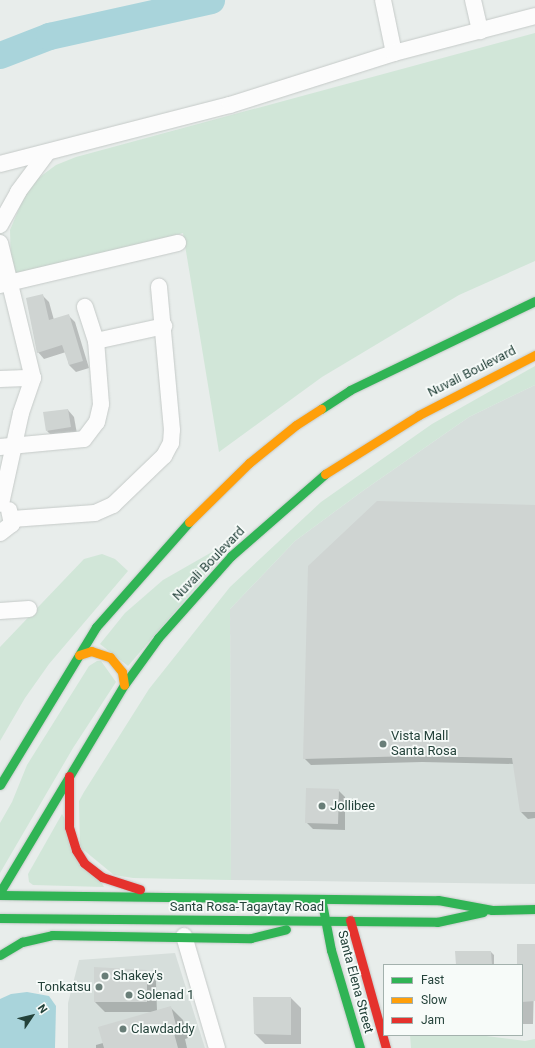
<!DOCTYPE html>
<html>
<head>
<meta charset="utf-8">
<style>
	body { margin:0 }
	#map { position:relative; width:535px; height:1048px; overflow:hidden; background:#e8edeb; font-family:Roboto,sans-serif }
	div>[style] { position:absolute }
	.built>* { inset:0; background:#d6dedb }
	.green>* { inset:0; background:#d1e6d8 }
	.water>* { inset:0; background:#a9d4db }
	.shadow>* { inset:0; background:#0003 }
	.river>* { height:27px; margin:-13.5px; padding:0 13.5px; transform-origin:13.5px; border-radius:13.5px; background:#a9d4db }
	.building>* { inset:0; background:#cfd4d2 }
	.roads { filter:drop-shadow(0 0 1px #c5cac8) drop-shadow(0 0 1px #c5cac8) }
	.street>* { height:16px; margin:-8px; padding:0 8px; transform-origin:8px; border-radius:8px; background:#fcfcfc }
	.fast>* { height:9px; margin:-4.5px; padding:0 4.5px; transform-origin:4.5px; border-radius:4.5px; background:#30b455 }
	.slow>* { height:9px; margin:-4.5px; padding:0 4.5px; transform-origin:4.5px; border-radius:4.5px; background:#ff9f0a }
	.jam>* { height:9px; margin:-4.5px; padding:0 4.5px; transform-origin:4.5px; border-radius:4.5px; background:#e5322d }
	.dots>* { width:11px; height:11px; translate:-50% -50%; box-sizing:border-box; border:2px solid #f7fbf9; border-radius:50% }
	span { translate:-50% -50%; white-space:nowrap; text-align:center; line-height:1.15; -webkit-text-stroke:3.5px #f7fbf9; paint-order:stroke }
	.street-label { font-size:13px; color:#24423a }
	.poi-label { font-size:13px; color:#24423a }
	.left { translate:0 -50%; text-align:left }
	.right { translate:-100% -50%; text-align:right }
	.legend { position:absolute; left:383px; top:964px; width:140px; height:72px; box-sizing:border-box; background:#f7fbf9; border:1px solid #a3b1ad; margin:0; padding:5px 7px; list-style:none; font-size:12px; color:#24423a }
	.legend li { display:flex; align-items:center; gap:8px; height:20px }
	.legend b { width:20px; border:1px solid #a3b1ad }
	.north { position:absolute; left:12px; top:996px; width:40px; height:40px; -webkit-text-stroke:3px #f7fbf9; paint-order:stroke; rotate:55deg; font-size:11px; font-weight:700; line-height:16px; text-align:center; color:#24423a }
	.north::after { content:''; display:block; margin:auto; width:14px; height:18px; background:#24423a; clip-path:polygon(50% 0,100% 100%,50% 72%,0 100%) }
</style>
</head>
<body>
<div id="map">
	<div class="built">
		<div style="clip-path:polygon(535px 385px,535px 884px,231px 880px,230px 609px,295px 541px,364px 490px,469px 417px)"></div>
		<div style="clip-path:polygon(175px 953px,205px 1048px,68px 1048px,68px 1003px,79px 960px)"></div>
	</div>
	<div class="green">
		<div style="clip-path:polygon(535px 33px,535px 261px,459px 295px,322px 377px,219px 452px,183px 233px,30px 275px,17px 275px,11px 267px,10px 230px,29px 185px,56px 165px,76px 157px)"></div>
		<div style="clip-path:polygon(535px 366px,535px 385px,469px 417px,364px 490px,295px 541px,230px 609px,231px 880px,133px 878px,114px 875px,80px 847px,79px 801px,84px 792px,149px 689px,230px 587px,321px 502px,432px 424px)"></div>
		<div style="clip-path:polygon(240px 536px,128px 666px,100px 644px,125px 613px,163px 580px)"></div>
		<div style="clip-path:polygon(102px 554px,115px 559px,128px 571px,49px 664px,25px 698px,0 741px,0 647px,84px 559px)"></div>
		<div style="clip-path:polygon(97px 661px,101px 661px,116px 682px,73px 748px,0 873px,0 823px,12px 802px,27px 765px,89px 666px)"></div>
		<div style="clip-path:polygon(62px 814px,104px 887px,33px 885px,29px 882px,28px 874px)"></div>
		<div style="clip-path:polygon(410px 1035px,478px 1035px,525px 1041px,535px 1039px,535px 1048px,411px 1048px)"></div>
	</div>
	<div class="water">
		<div style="clip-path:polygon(27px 992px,49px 996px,56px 1006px,55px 1048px,0 1048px,0 999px,11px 994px)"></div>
	</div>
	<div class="shadow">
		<div style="clip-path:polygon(42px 295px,49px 302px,54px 320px,69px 316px,75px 322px,89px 368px,76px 372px,69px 365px,66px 352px,44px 359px,38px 352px)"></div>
		<div style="clip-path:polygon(68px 410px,74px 417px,77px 434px,53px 437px,47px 431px)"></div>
		<div style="clip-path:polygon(535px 506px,535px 818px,528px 819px,521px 812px,514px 764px,422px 762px,311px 765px,304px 758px)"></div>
		<div style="clip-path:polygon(338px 790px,345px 797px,345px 830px,313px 829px,306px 822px)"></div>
		<div style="clip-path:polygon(535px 945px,533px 1024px,522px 1024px,522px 965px,457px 965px,491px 952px,494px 955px,494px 964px,518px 964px)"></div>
		<div style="clip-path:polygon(146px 971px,156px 981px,157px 1011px,170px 1007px,183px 1020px,188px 1038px,185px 1039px,187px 1048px,96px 1048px,96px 1045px,103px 1043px,152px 1012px,105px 1012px,95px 1002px)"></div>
		<div style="clip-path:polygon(291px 998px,301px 1008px,301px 1044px,265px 1044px,255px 1034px)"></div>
	</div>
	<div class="river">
		<div style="left:0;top:55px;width:53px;rotate:-21.2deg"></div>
		<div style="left:49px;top:36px;width:166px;rotate:-12.5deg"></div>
	</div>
	<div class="building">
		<div style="clip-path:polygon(43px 294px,49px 320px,69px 314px,83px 361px,69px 365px,62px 345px,37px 353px,26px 298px)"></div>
		<div style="clip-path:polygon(68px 409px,71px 427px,46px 431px,43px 412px)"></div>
		<div style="clip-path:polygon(377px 501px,535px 505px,535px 812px,520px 812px,512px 758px,414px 756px,303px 759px,308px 566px)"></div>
		<div style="clip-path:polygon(306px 788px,339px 789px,338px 824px,305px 823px)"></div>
		<div style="clip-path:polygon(517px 944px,535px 944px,535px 1001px,522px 1002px,522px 965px,517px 965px)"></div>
		<div style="clip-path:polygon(455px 951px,491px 951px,492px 965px,456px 965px)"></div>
		<div style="clip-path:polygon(94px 967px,147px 970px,147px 1002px,94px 1002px)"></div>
		<div style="clip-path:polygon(253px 997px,291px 997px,291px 1035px,254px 1034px)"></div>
		<div style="clip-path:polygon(171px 1006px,176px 1025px,172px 1026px,178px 1048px,104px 1048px,98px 1027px)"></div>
	</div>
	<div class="roads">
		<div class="street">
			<div style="left:383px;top:0;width:54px;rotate:78.3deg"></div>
			<div style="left:473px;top:0;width:32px;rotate:77deg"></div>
			<div style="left:0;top:164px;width:237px;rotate:-14.4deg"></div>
			<div style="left:230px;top:105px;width:172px;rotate:-17.6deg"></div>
			<div style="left:394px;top:53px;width:146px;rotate:-14.7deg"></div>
			<div style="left:0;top:225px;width:38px;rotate:-61deg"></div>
			<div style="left:18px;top:192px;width:49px;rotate:-53.4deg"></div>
			<div style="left:0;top:243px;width:139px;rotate:76.3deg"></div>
			<div style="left:33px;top:378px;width:37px;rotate:109deg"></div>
			<div style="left:21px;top:413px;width:93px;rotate:102.4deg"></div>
			<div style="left:0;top:285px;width:183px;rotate:-13.3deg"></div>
			<div style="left:96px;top:341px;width:70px;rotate:-12.4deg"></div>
			<div style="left:0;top:379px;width:33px;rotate:-2deg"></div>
			<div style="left:0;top:447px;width:84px;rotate:-5.4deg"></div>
			<div style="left:84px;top:439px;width:21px;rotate:-53deg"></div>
			<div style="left:97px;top:422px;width:18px;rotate:-77deg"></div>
			<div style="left:101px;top:404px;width:63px;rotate:-94.5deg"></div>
			<div style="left:96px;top:341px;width:36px;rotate:-108deg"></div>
			<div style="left:12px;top:519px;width:83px;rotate:-4.1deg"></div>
			<div style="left:95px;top:513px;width:20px;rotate:-24deg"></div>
			<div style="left:113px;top:505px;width:71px;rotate:-43.9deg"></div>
			<div style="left:164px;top:456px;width:15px;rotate:-62deg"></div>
			<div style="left:171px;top:443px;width:13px;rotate:-86deg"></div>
			<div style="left:172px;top:430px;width:144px;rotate:-95.2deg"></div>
			<div style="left:0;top:533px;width:15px;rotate:-37deg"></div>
			<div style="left:12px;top:524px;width:14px;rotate:-102deg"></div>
			<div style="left:0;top:611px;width:29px;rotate:-4deg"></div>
			<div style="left:184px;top:936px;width:117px;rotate:73.6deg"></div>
		</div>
		<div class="fast">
			<div style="left:321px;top:409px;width:35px;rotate:-33deg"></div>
			<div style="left:350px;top:390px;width:205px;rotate:-25.7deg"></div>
			<div style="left:0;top:785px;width:185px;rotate:-58.7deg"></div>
			<div style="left:96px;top:627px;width:140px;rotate:-48.5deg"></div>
			<div style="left:0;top:892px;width:241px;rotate:-59.1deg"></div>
			<div style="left:124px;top:685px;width:58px;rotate:-54.1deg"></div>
			<div style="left:158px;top:638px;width:110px;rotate:-48.3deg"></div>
			<div style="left:231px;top:556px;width:125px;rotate:-41.1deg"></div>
			<div style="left:0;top:895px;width:438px;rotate:0.7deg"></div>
			<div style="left:438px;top:900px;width:55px;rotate:10.5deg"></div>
			<div style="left:492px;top:910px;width:43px;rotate:-1.3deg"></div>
			<div style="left:322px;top:903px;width:48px;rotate:79.2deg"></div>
			<div style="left:331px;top:950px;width:102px;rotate:73.5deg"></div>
			<div style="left:0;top:918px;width:437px;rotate:0.5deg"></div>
			<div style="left:437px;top:922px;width:47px;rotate:-12.3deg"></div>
			<div style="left:0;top:955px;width:26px;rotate:-31deg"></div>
			<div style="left:22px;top:942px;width:31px;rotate:-13deg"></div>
			<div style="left:52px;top:935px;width:199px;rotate:0.9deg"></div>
			<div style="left:251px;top:938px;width:36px;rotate:-14deg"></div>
		</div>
		<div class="slow">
			<div style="left:325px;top:474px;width:111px;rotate:-32.1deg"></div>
			<div style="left:419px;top:415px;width:131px;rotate:-27.3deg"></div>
			<div style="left:189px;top:522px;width:84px;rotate:-44.5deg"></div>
			<div style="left:249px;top:463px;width:60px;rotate:-39deg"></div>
			<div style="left:296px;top:425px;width:30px;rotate:-33deg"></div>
			<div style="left:79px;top:655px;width:13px;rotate:-18deg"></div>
			<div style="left:91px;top:651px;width:20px;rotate:18deg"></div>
			<div style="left:110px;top:657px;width:19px;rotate:51deg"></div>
			<div style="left:122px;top:672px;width:13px;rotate:81deg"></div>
		</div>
		<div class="jam">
			<div style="left:69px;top:776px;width:51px;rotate:90deg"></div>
			<div style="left:69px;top:827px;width:24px;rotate:73deg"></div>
			<div style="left:76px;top:850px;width:15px;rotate:58deg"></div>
			<div style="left:84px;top:863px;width:23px;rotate:38deg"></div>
			<div style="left:102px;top:877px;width:40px;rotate:18deg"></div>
			<div style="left:350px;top:920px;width:133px;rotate:74.3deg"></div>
		</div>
	</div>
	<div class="dots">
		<div style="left:383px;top:744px;background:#697e78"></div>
		<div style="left:322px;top:806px;background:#697e78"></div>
		<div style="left:105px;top:976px;background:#697e78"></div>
		<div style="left:99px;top:987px;background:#697e78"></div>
		<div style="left:129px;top:995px;background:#697e78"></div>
		<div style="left:123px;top:1029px;background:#697e78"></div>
	</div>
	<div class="street-label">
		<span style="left:472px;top:372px;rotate:-27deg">Nuvali Boulevard</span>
		<span style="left:209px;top:564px;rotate:-46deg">Nuvali Boulevard</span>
		<span style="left:247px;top:907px">Santa Rosa-Tagaytay Road</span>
		<span style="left:355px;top:982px;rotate:75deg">Santa Elena Street</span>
	</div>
	<div class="poi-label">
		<span class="left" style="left:391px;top:744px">Vista Mall<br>Santa Rosa</span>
		<span class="left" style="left:330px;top:806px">Jollibee</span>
		<span class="left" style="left:113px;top:976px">Shakey's</span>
		<span class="right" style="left:91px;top:987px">Tonkatsu</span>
		<span class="left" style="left:137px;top:995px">Solenad 1</span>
		<span class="left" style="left:131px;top:1029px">Clawdaddy</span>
	</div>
	<ul class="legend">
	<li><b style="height:5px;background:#30b455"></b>Fast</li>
	<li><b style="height:5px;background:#ff9f0a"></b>Slow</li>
	<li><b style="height:5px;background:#e5322d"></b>Jam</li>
	</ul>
	<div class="north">N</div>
</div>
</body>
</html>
